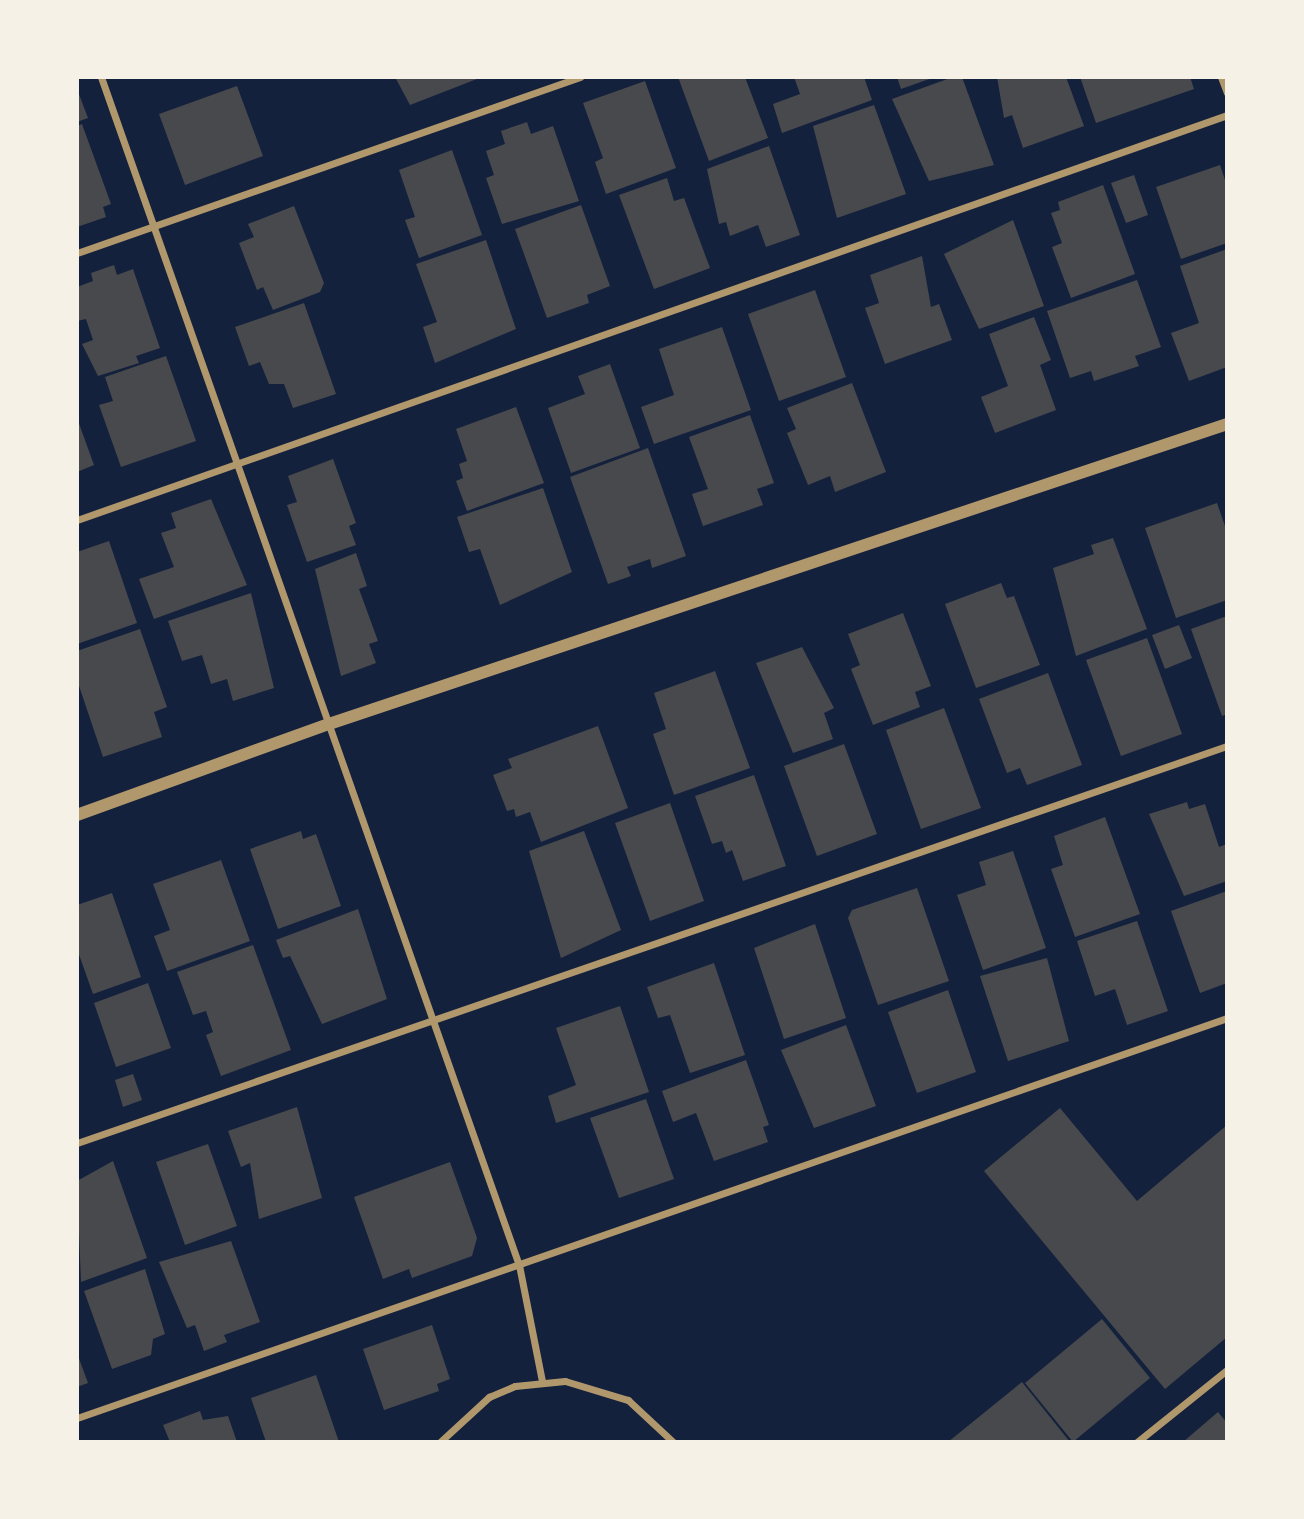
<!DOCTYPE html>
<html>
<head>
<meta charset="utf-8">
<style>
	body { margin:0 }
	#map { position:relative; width:1304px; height:1519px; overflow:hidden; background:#14213d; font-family:"Open Sans",sans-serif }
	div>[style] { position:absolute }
	.building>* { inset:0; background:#48494c }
	.minor>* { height:7px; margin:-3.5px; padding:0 3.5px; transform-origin:3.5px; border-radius:3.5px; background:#b1986c }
	.tertiary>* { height:12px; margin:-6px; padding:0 6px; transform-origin:6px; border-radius:6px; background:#b1986c }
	span { translate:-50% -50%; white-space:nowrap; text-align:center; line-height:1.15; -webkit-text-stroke:7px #f6f1e7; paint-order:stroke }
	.frame { position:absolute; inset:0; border:79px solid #f6f1e7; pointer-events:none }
</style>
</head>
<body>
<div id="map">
	<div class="building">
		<div style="clip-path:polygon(395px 77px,482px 77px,410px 105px)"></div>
		<div style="clip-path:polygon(678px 77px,745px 77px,768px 138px,709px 161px)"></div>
		<div style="clip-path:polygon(794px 77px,864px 77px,872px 100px,782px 133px,773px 104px,800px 94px)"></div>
		<div style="clip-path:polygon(897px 77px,935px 77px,901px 89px)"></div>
		<div style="clip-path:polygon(953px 77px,962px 77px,994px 165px,929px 181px,892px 99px)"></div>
		<div style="clip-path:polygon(997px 77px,1066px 77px,1084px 126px,1023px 148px,1012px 115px,1004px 118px)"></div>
		<div style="clip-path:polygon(1080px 77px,1190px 77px,1194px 89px,1096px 123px)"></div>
		<div style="clip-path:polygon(645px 81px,676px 168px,606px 194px,595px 162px,603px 158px,583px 103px)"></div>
		<div style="clip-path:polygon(237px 86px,263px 156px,185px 185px,159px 114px)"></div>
		<div style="clip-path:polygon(77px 89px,88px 118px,77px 122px)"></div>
		<div style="clip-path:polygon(874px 105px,906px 194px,837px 218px,813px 126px)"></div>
		<div style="clip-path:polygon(527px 122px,531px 134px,553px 126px,579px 201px,502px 224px,486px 178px,494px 175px,486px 151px,505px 144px,501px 131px)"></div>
		<div style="clip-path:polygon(82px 124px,111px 204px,103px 207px,106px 217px,77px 227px,77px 126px)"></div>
		<div style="clip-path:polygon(769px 146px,800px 235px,766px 247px,758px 225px,730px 236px,726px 222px,719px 224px,707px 169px)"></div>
		<div style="clip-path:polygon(452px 150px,482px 235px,419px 258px,405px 220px,415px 217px,399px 170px)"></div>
		<div style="clip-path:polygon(1220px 165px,1227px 186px,1227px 243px,1181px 259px,1156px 187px)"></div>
		<div style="clip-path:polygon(1134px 175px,1148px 215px,1126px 223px,1111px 183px)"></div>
		<div style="clip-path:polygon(667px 178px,674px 201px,684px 198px,710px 268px,654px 289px,619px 195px)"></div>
		<div style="clip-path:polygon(1103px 185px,1135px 274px,1071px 298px,1052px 247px,1062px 243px,1051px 213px,1060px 210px,1058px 202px)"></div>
		<div style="clip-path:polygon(581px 205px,610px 286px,587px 295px,589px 303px,547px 318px,515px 229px)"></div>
		<div style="clip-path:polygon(294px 206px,324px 283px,320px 292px,273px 310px,263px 287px,257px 290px,239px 243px,254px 237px,248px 224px)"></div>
		<div style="clip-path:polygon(1013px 220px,1044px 306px,979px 329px,944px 254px)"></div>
		<div style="clip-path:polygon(486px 240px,516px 329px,435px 363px,423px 327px,437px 322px,416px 264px)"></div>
		<div style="clip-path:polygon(1227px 249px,1227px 367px,1189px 381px,1171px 333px,1199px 323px,1180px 266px)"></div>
		<div style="clip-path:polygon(922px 256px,931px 307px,939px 304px,952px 340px,885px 364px,865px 308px,879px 303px,870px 275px)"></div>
		<div style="clip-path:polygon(114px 265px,117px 275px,133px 269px,160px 348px,136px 356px,139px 363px,98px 376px,82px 344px,93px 340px,86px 319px,77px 321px,77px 287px,93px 281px,91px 273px)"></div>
		<div style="clip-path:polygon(1137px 280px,1161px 347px,1135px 356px,1139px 366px,1094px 381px,1091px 371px,1070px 378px,1047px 311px)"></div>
		<div style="clip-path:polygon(815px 290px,846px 377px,779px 401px,748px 314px)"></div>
		<div style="clip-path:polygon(304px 303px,336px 394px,293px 408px,284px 384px,269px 384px,260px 362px,249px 366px,235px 327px)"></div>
		<div style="clip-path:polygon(1034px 317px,1051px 360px,1040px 365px,1056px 410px,995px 433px,981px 397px,1008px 386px,989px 334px)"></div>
		<div style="clip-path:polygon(722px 327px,751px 410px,654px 444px,641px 407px,674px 395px,659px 349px)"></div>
		<div style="clip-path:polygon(166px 356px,196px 441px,121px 467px,99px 405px,113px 401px,105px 377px)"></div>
		<div style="clip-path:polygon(610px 364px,640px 448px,571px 473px,548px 408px,585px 394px,578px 376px)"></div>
		<div style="clip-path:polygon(852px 383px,886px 472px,835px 492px,830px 476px,808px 485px,787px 433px,796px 429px,787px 408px)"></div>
		<div style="clip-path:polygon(516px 407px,544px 483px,467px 511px,456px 481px,463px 478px,459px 464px,467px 461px,456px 429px)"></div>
		<div style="clip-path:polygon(750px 415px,774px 483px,757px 489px,763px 505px,703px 526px,692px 494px,708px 489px,689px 437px)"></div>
		<div style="clip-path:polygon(77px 418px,94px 465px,77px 472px)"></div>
		<div style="clip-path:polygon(648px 448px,686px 556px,652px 568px,650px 559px,627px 567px,631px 576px,608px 584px,570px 477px)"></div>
		<div style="clip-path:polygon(333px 459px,356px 523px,349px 526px,356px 545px,307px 562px,287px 505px,297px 502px,288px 476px)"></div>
		<div style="clip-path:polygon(543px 488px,572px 572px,500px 605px,480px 549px,469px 552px,457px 517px)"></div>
		<div style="clip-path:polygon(211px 499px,247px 585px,154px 619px,139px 579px,174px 567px,161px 533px,176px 528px,171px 513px)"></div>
		<div style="clip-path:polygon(1217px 503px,1227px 532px,1227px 600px,1176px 618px,1145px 528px)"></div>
		<div style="clip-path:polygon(1113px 538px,1147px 629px,1076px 656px,1053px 568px,1094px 554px,1091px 545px)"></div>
		<div style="clip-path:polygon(109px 541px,137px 623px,77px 644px,77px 552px)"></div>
		<div style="clip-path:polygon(356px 553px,367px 586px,359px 589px,378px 641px,369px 644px,376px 663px,341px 676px,315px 569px)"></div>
		<div style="clip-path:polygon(1001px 583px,1007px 598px,1014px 596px,1040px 665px,976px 688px,945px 604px)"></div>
		<div style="clip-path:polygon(251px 593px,274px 688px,233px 701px,227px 679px,211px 684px,202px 655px,182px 661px,168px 621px)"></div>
		<div style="clip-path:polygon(903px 613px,931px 686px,915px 692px,920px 707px,873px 725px,851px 669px,860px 665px,848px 634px)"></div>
		<div style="clip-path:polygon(1227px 616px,1227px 714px,1222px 716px,1191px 629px)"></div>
		<div style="clip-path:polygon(1179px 625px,1192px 658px,1165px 669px,1152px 635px)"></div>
		<div style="clip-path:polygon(140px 629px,167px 707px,154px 712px,162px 737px,103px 757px,77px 680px,77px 651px)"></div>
		<div style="clip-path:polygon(1147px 638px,1182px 734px,1121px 756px,1086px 660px)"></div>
		<div style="clip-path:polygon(802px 647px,834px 708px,824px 713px,833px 739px,793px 753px,756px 663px)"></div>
		<div style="clip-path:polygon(715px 671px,750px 768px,674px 795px,653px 734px,666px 729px,654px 693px)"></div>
		<div style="clip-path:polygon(1048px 673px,1082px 765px,1027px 785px,1020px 768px,1007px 773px,979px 699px)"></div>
		<div style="clip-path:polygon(944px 708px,981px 808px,921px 829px,886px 730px)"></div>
		<div style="clip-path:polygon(598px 726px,628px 808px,541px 842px,530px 812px,516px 817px,514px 809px,507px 811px,493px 775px,512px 768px,508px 759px)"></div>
		<div style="clip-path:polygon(844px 744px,877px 834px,817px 856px,784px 766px)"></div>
		<div style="clip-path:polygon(754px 775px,786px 866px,743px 881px,732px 850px,726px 853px,722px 841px,712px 844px,695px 796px)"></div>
		<div style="clip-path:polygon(1187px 802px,1189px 809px,1205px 804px,1219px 847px,1227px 844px,1227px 881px,1184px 896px,1149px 814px)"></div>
		<div style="clip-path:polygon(670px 803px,704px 901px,650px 921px,615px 823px)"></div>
		<div style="clip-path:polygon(1105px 817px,1140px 914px,1075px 937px,1051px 869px,1063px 865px,1054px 836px)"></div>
		<div style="clip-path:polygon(301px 831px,303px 839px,316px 834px,341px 906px,278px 929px,250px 849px)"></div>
		<div style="clip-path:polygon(584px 831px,621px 930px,561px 958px,529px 851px)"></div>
		<div style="clip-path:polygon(1013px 851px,1046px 948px,983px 970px,957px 895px,986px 885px,979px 862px)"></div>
		<div style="clip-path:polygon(221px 860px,250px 941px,167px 971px,154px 936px,170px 930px,153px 884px)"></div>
		<div style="clip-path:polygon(917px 888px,949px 981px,878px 1005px,848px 918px,852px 910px)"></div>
		<div style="clip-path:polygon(1227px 891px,1227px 983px,1200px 993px,1171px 911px)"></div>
		<div style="clip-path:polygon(112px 893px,141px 977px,93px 994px,77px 949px,77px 905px)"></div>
		<div style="clip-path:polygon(358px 909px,387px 999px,322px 1024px,290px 956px,283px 958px,276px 940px)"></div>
		<div style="clip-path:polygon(1137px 921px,1168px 1011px,1127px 1025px,1115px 989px,1095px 996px,1077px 941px)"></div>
		<div style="clip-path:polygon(815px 924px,846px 1018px,784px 1039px,754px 948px)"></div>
		<div style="clip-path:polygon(253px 945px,291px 1050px,221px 1076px,206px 1035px,213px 1032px,206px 1011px,193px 1015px,177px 972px)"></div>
		<div style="clip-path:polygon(1047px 958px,1069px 1041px,1008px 1061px,980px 976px)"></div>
		<div style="clip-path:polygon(714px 963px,745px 1055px,690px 1073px,670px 1015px,658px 1018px,647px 987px)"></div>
		<div style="clip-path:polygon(148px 983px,171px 1048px,116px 1067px,94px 1003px)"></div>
		<div style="clip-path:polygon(948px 990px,976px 1072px,917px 1093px,888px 1012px)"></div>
		<div style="clip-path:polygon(620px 1006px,649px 1092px,556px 1123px,548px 1096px,576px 1085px,556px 1028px)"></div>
		<div style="clip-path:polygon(846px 1025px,876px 1106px,814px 1128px,781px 1050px)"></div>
		<div style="clip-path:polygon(746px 1060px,769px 1125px,763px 1127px,768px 1142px,714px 1161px,696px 1113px,673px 1122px,662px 1091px)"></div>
		<div style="clip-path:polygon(133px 1074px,142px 1100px,123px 1107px,115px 1080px)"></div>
		<div style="clip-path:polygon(646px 1099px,674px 1179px,619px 1198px,590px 1118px)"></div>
		<div style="clip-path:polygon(297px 1107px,322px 1198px,259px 1219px,250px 1163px,241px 1167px,228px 1131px)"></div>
		<div style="clip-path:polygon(1060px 1108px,1137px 1201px,1227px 1125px,1227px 1337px,1165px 1389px,984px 1171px)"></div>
		<div style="clip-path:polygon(208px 1144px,237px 1226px,185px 1245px,156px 1162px)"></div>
		<div style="clip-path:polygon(113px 1161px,147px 1258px,81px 1282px,77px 1181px)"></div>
		<div style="clip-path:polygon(450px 1162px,477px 1238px,472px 1256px,412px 1278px,409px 1269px,383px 1279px,354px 1197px)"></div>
		<div style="clip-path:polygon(231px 1241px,260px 1322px,224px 1335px,227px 1342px,204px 1351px,195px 1325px,187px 1328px,159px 1262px)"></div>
		<div style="clip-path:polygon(145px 1269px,165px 1334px,153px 1339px,151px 1355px,112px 1369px,84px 1291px)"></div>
		<div style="clip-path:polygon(1102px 1319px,1150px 1378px,1073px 1442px,1025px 1383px)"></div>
		<div style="clip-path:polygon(432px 1325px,450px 1379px,437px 1384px,439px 1391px,384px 1410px,363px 1349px)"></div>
		<div style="clip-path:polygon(77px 1353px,88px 1383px,77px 1387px)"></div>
		<div style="clip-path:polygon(316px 1375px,339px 1442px,266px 1442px,251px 1398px)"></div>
		<div style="clip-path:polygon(1022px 1382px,1070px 1442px,948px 1442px)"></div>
		<div style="clip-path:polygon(200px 1411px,203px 1420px,228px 1416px,237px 1442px,170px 1442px,163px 1425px)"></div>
		<div style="clip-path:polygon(1218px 1412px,1227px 1423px,1227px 1442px,1183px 1442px)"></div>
	</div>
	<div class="minor">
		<div style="left:101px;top:77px;width:1259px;rotate:70.62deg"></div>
		<div style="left:519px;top:1265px;width:118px;rotate:78.8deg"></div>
		<div style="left:1221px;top:77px;width:17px;rotate:69deg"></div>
		<div style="left:77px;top:253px;width:533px;rotate:-19.28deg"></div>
		<div style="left:77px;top:520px;width:1219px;rotate:-19.4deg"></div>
		<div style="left:77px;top:1143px;width:1217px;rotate:-19.05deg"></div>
		<div style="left:77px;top:1418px;width:1218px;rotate:-19.18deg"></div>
		<div style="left:440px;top:1442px;width:67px;rotate:-42.6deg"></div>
		<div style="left:489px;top:1397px;width:28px;rotate:-23deg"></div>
		<div style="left:515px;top:1386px;width:50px;rotate:-5.7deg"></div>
		<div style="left:565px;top:1381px;width:66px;rotate:16.8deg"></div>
		<div style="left:628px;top:1400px;width:62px;rotate:43deg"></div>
		<div style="left:1137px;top:1442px;width:115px;rotate:-38.7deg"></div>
	</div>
	<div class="tertiary">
		<div style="left:77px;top:815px;width:268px;rotate:-19.9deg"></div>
		<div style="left:329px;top:724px;width:947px;rotate:-18.47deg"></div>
	</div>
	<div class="frame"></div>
</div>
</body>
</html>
